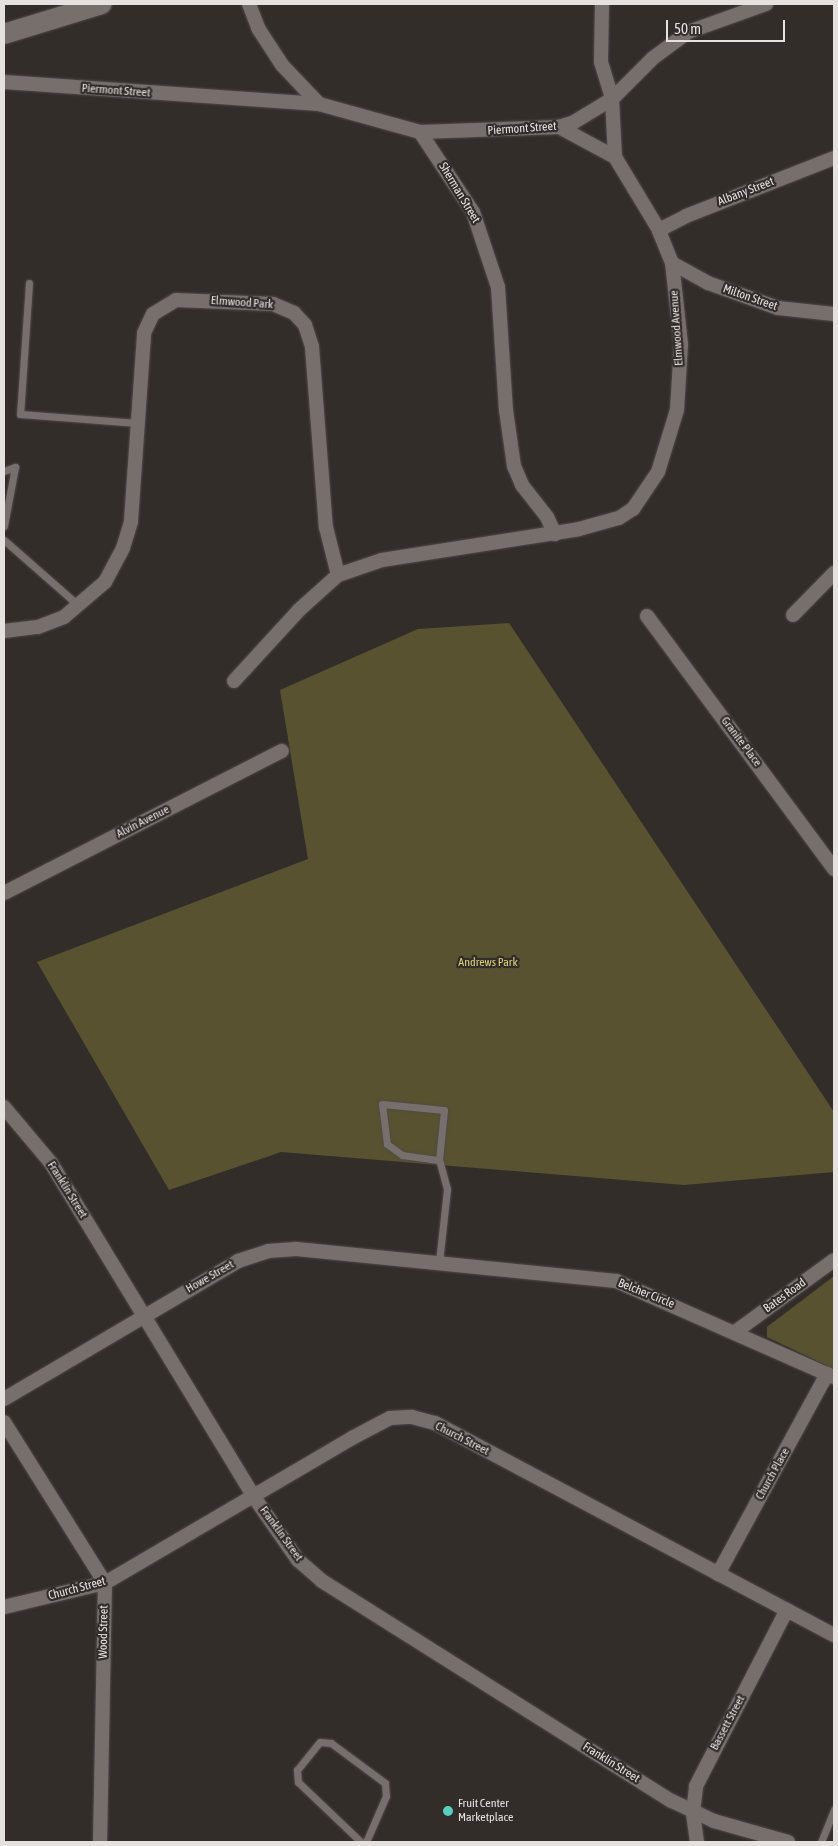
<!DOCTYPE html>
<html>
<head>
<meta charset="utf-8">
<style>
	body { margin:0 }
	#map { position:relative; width:838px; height:1846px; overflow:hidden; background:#332d2a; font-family:"Asap Condensed",sans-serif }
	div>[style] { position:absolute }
	.green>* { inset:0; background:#585231 }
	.roads { filter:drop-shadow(0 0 1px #504a48) drop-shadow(0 0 1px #504a48) }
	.lane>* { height:7px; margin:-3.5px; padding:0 3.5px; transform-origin:3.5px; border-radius:3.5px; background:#766f6c }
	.street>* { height:14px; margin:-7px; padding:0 7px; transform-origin:7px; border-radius:7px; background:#766f6c }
	.secondary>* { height:20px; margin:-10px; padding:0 10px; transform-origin:10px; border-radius:10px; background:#766f6c }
	.dots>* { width:14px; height:14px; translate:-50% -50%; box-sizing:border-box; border:2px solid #332d2a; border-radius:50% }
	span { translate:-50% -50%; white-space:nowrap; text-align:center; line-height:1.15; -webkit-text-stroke:4.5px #332d2a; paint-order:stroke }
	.street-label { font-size:12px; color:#e5e1df }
	.park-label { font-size:12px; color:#dccf7a }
	.poi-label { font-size:12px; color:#e5e1df }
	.left { translate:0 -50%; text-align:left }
	.frame { position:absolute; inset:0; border:5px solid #e5e1df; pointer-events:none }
	.scale { position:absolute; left:666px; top:20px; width:119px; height:22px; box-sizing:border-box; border:2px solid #e5e1df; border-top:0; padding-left:6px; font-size:15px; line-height:18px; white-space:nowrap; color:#e5e1df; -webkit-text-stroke:4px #332d2a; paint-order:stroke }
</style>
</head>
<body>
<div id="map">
	<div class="green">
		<div style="clip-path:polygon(509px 623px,834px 1112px,834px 1172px,684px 1185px,281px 1152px,169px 1190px,37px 962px,308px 859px,280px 690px,418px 629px)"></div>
		<div style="clip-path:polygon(834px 1276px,834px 1369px,767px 1337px,767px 1327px)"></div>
	</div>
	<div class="roads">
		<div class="lane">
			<div style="left:29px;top:283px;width:131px;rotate:93.9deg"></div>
			<div style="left:20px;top:414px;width:118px;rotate:4.4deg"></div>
			<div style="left:4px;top:471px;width:12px;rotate:-20deg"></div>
			<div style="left:15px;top:467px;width:60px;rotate:100.6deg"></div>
			<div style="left:4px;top:540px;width:100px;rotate:41.3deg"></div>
			<div style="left:439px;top:1262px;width:73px;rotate:-83.7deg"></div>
			<div style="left:447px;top:1189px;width:30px;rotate:-105deg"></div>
			<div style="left:439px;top:1160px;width:50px;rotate:-84.3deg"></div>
			<div style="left:444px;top:1110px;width:62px;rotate:-174.5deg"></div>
			<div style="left:382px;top:1104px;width:40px;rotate:82.9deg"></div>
			<div style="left:387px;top:1144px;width:19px;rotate:36deg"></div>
			<div style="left:402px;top:1155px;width:37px;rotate:8deg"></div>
			<div style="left:361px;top:1842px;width:87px;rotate:-136.4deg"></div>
			<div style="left:298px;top:1782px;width:12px;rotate:-95deg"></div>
			<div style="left:297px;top:1770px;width:36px;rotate:-51deg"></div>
			<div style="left:320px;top:1742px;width:11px;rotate:5deg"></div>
			<div style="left:331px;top:1743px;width:67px;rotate:36.5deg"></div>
			<div style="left:385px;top:1783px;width:13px;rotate:86deg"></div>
			<div style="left:386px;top:1796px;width:50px;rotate:113.5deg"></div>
			<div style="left:821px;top:1842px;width:35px;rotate:-68deg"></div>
		</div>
		<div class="street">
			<div style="left:249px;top:4px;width:26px;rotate:69deg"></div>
			<div style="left:258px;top:28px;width:44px;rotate:57deg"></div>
			<div style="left:282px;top:65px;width:54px;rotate:46.5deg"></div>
			<div style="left:319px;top:104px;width:105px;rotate:15.5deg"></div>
			<div style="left:420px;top:132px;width:96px;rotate:56.5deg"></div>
			<div style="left:473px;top:212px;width:79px;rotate:71.6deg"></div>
			<div style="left:498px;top:287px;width:123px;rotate:86.3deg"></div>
			<div style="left:506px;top:410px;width:57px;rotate:81.9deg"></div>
			<div style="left:514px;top:466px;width:21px;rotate:67deg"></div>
			<div style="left:522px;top:485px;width:41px;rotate:52deg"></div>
			<div style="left:547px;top:517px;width:19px;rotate:65deg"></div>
			<div style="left:602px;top:4px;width:58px;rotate:91deg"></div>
			<div style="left:601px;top:62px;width:39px;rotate:73deg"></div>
			<div style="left:612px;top:99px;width:58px;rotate:87deg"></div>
			<div style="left:4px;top:82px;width:316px;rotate:4deg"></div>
			<div style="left:420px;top:132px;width:139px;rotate:-2.1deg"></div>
			<div style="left:559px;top:127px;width:16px;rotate:-18deg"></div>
			<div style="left:574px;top:122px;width:44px;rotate:-31.2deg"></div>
			<div style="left:612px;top:99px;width:58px;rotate:-45deg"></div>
			<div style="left:653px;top:58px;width:44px;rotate:-36.6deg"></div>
			<div style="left:688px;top:32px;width:83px;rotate:-19.7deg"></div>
			<div style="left:659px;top:230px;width:30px;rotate:-27deg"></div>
			<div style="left:686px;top:216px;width:159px;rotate:-21.4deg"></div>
			<div style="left:672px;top:263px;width:41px;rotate:29.1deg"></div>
			<div style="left:708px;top:283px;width:74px;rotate:19.7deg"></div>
			<div style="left:778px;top:308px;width:56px;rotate:6.1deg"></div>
			<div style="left:793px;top:615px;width:59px;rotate:-45.7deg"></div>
			<div style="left:647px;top:616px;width:315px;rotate:53.5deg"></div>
			<div style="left:4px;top:631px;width:34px;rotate:-7deg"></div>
			<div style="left:38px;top:627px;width:28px;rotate:-21deg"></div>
			<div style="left:64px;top:617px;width:54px;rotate:-40.5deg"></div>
			<div style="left:105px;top:582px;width:38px;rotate:-62deg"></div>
			<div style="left:123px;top:548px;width:28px;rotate:-73deg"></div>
			<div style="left:131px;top:521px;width:188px;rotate:-86deg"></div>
			<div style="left:144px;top:333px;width:21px;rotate:-65deg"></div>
			<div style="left:153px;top:314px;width:27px;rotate:-31deg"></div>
			<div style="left:176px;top:300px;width:97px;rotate:2.4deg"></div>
			<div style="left:273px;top:304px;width:23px;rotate:23deg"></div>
			<div style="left:294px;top:313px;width:16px;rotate:47deg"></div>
			<div style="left:305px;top:325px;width:23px;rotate:72deg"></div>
			<div style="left:312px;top:347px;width:181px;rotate:85.6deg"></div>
			<div style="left:326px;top:527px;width:49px;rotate:76deg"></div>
			<div style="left:338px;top:575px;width:46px;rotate:-18.8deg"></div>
			<div style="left:382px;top:560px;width:199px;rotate:-8.9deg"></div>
			<div style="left:579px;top:529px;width:41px;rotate:-15.4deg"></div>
			<div style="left:619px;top:518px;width:17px;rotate:-33deg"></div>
			<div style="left:633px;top:509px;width:45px;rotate:-56deg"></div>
			<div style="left:658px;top:472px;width:65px;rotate:-73deg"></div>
			<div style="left:677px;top:410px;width:66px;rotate:-86.5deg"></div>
			<div style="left:681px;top:344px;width:81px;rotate:-96.3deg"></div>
			<div style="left:672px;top:263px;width:35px;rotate:-112deg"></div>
			<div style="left:659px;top:230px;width:85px;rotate:-121.1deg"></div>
			<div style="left:615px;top:157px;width:64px;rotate:-151.8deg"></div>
			<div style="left:234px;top:681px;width:96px;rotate:-47.5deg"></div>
			<div style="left:299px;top:610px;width:52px;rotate:-41.9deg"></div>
			<div style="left:4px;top:893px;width:312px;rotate:-27.1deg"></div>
			<div style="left:4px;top:1107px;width:73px;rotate:50deg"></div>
			<div style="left:51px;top:1163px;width:391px;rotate:58.7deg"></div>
			<div style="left:254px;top:1497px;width:77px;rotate:55.1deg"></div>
			<div style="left:298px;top:1560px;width:32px;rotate:41deg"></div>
			<div style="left:322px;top:1581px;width:413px;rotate:32.2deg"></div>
			<div style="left:672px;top:1801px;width:47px;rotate:25.5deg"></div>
			<div style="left:714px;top:1821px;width:77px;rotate:15.8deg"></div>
			<div style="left:735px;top:1332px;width:122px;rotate:-36deg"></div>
			<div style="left:4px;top:1399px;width:272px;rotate:-30.5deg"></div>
			<div style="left:238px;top:1261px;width:32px;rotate:-18deg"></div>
			<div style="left:268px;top:1251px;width:28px;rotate:-4deg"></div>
			<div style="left:296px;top:1249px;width:322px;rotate:5.7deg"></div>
			<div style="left:616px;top:1281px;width:238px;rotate:23.8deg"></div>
			<div style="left:4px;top:1422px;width:190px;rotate:57.9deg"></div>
			<div style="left:105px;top:1583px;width:259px;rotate:91.1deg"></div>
			<div style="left:718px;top:1574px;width:228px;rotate:-61.4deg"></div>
			<div style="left:4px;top:1607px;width:104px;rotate:-13.4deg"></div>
			<div style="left:105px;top:1583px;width:286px;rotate:-30.4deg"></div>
			<div style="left:352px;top:1438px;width:43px;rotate:-27.8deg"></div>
			<div style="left:390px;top:1418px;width:22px;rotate:-3deg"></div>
			<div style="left:412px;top:1417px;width:24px;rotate:15deg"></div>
			<div style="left:435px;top:1423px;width:452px;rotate:28deg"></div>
			<div style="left:697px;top:1842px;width:30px;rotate:-98deg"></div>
			<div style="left:693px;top:1812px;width:26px;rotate:-83deg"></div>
			<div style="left:696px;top:1786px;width:198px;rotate:-62.7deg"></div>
		</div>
		<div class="secondary">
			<div style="left:4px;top:34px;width:102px;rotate:-17deg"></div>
		</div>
	</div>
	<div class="dots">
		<div style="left:448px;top:1811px;background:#58cec0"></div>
	</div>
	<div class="street-label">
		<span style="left:116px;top:91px;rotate:4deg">Piermont Street</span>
		<span style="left:522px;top:129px;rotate:-4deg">Piermont Street</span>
		<span style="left:746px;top:192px;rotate:-21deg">Albany Street</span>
		<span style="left:459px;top:193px;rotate:59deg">Sherman Street</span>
		<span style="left:750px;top:298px;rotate:19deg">Milton Street</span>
		<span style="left:242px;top:303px;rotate:4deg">Elmwood Park</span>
		<span style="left:677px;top:328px;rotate:-94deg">Elmwood Avenue</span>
		<span style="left:741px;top:742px;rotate:53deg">Granite Place</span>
		<span style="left:143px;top:822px;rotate:-27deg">Alvin Avenue</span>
		<span style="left:67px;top:1190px;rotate:58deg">Franklin Street</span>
		<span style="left:210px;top:1277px;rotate:-30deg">Howe Street</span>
		<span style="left:646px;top:1294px;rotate:22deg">Belcher Circle</span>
		<span style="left:785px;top:1296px;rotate:-36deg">Bates Road</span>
		<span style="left:462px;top:1439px;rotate:27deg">Church Street</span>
		<span style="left:773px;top:1474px;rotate:-61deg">Church Place</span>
		<span style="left:281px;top:1534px;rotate:54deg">Franklin Street</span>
		<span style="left:77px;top:1589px;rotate:-15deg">Church Street</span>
		<span style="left:104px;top:1632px;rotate:-89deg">Wood Street</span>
		<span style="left:728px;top:1723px;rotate:-62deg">Bassett Street</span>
		<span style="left:611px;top:1763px;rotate:32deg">Franklin Street</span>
	</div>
	<div class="park-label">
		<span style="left:488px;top:963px">Andrews Park</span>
	</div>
	<div class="poi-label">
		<span class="left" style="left:458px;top:1811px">Fruit Center<br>Marketplace</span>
	</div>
	<div class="frame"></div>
	<div class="scale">50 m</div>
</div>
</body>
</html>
